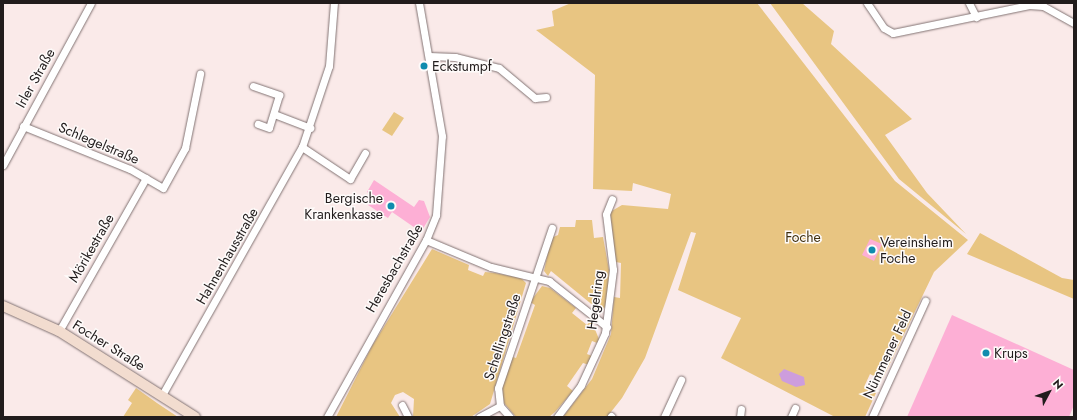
<!DOCTYPE html>
<html>
<head>
<meta charset="utf-8">
<style>
	body { margin:0 }
	#map { position:relative; width:1077px; height:420px; overflow:hidden; background:#faeae9; font-family:Jost,sans-serif }
	div>[style] { position:absolute }
	.green>* { inset:0; background:#e8c582 }
	.water>* { inset:0; background:#cd9ddd }
	.building>* { inset:0; background:#fdafd5 }
	.roads { filter:drop-shadow(0 0 1px #827373) drop-shadow(0 0 1px #827373) }
	.street>* { height:7px; margin:-3.5px; padding:0 3.5px; transform-origin:3.5px; border-radius:3.5px; background:#fff }
	.secondary>* { height:10px; margin:-5px; padding:0 5px; transform-origin:5px; border-radius:5px; background:#f2dccf }
	.dots>* { width:11px; height:11px; translate:-50% -50%; box-sizing:border-box; border:2px solid #fefbfa; border-radius:50% }
	span { translate:-50% -50%; white-space:nowrap; text-align:center; line-height:1.15; -webkit-text-stroke:3px #fefbfa; paint-order:stroke }
	.poi-label { font-size:14px; color:#211c1c }
	.left { translate:0 -50%; text-align:left }
	.right { translate:-100% -50%; text-align:right }
	.street-label { font-size:14px; color:#211c1c }
	.park-label { font-size:14px; color:#3f2f0e }
	.frame { position:absolute; inset:0; border:4px solid #211c1c; pointer-events:none }
	.north { position:absolute; left:1029px; top:372px; width:40px; height:40px; -webkit-text-stroke:3px #fefbfa; paint-order:stroke; rotate:49deg; font-size:11px; font-weight:700; line-height:16px; text-align:center; color:#211c1c }
	.north::after { content:''; display:block; margin:auto; width:14px; height:18px; background:#211c1c; clip-path:polygon(50% 0,100% 100%,50% 72%,0 100%) }
</style>
</head>
<body>
<div id="map">
	<div class="green">
		<div style="clip-path:polygon(571px 3px,757px 3px,895px 181px,968px 240px,934px 272px,882px 380px,870px 374px,864px 387px,876px 393px,865px 417px,835px 417px,721px 358px,741px 318px,678px 290px,696px 233px,691px 232px,645px 358px,622px 398px,607px 417px,563px 417px,592px 379px,611px 334px,614px 297px,620px 298px,621px 263px,616px 262px,610px 212px,622px 205px,668px 209px,671px 194px,633px 183px,632px 191px,593px 189px,595px 75px,536px 30px,554px 26px,552px 11px)"></div>
		<div style="clip-path:polygon(770px 3px,802px 3px,834px 31px,831px 44px,912px 119px,885px 135px,927px 193px,966px 234px,899px 179px)"></div>
		<div style="clip-path:polygon(394px 112px,404px 118px,392px 136px,382px 130px)"></div>
		<div style="clip-path:polygon(576px 220px,592px 220px,594px 238px,603px 237px,610px 275px,606px 306px,599px 314px,592px 311px,595px 307px,551px 271px,548px 276px,544px 271px,551px 238px,558px 235px,560px 227px,575px 227px)"></div>
		<div style="clip-path:polygon(980px 233px,1062px 278px,1074px 280px,1074px 299px,967px 254px)"></div>
		<div style="clip-path:polygon(432px 249px,469px 265px,468px 270px,483px 276px,485px 272px,495px 273px,521px 278px,526px 283px,490px 404px,471px 417px,413px 417px,414px 399px,403px 392px,395px 395px,391px 403px,400px 417px,336px 417px,372px 346px)"></div>
		<div style="clip-path:polygon(542px 286px,550px 288px,576px 308px,572px 313px,587px 325px,591px 320px,599px 339px,597px 343px,592px 341px,587px 354px,592px 356px,589px 365px,583px 363px,567px 386px,573px 391px,555px 412px,549px 417px,516px 417px,504px 403px,502px 388px,510px 356px,516px 358px,535px 305px,530px 302px)"></div>
		<div style="clip-path:polygon(136px 388px,157px 403px,178px 417px,123px 417px,132px 403px,128px 400px)"></div>
	</div>
	<div class="water">
		<div style="clip-path:polygon(784px 369px,804px 377px,805px 385px,796px 387px,782px 381px,779px 374px)"></div>
	</div>
	<div class="building">
		<div style="clip-path:polygon(374px 180px,414px 207px,419px 200px,424px 201px,430px 217px,421px 232px,392px 212px,388px 218px,368px 205px,374px 196px,367px 192px)"></div>
		<div style="clip-path:polygon(870px 239px,882px 244px,874px 261px,862px 255px)"></div>
		<div style="clip-path:polygon(952px 315px,1074px 370px,1074px 405px,1069px 417px,907px 417px)"></div>
	</div>
	<div class="roads">
		<div class="street">
			<div style="left:867px;top:3px;width:30px;rotate:56deg"></div>
			<div style="left:884px;top:28px;width:10px;rotate:29deg"></div>
			<div style="left:893px;top:33px;width:139px;rotate:-11.6deg"></div>
			<div style="left:1029px;top:5px;width:14px;rotate:4deg"></div>
			<div style="left:1043px;top:6px;width:35px;rotate:29deg"></div>
			<div style="left:969px;top:3px;width:16px;rotate:63deg"></div>
			<div style="left:429px;top:56px;width:26px;rotate:2deg"></div>
			<div style="left:455px;top:57px;width:45px;rotate:14deg"></div>
			<div style="left:499px;top:68px;width:47px;rotate:39.8deg"></div>
			<div style="left:535px;top:98px;width:11px;rotate:-5deg"></div>
			<div style="left:253px;top:86px;width:28px;rotate:19deg"></div>
			<div style="left:279px;top:95px;width:34px;rotate:107deg"></div>
			<div style="left:269px;top:128px;width:12px;rotate:-160deg"></div>
			<div style="left:274px;top:114px;width:39px;rotate:21deg"></div>
			<div style="left:23px;top:126px;width:115px;rotate:21.9deg"></div>
			<div style="left:130px;top:169px;width:38px;rotate:30deg"></div>
			<div style="left:163px;top:188px;width:46px;rotate:-61.2deg"></div>
			<div style="left:185px;top:148px;width:76px;rotate:-78.5deg"></div>
			<div style="left:302px;top:147px;width:58px;rotate:33.7deg"></div>
			<div style="left:350px;top:179px;width:30px;rotate:-60deg"></div>
			<div style="left:3px;top:165px;width:184px;rotate:-61.5deg"></div>
			<div style="left:426px;top:240px;width:70px;rotate:22.6deg"></div>
			<div style="left:491px;top:267px;width:60px;rotate:13.6deg"></div>
			<div style="left:549px;top:281px;width:74px;rotate:38.4deg"></div>
			<div style="left:59px;top:331px;width:176px;rotate:-60.4deg"></div>
			<div style="left:162px;top:395px;width:285px;rotate:-60.6deg"></div>
			<div style="left:302px;top:147px;width:85px;rotate:-71.6deg"></div>
			<div style="left:329px;top:66px;width:63px;rotate:-85.5deg"></div>
			<div style="left:402px;top:405px;width:13px;rotate:63deg"></div>
			<div style="left:611px;top:416px;width:1px;rotate:45deg"></div>
			<div style="left:327px;top:417px;width:203px;rotate:-60.8deg"></div>
			<div style="left:426px;top:240px;width:27px;rotate:-68deg"></div>
			<div style="left:436px;top:215px;width:79px;rotate:-85.7deg"></div>
			<div style="left:442px;top:136px;width:135px;rotate:-99.8deg"></div>
			<div style="left:479px;top:417px;width:24px;rotate:-28deg"></div>
			<div style="left:510px;top:417px;width:15px;rotate:-132deg"></div>
			<div style="left:500px;top:406px;width:18px;rotate:-96deg"></div>
			<div style="left:498px;top:388px;width:169px;rotate:-71.4deg"></div>
			<div style="left:557px;top:417px;width:40px;rotate:-53deg"></div>
			<div style="left:581px;top:385px;width:57px;rotate:-65.2deg"></div>
			<div style="left:605px;top:333px;width:64px;rotate:-82.8deg"></div>
			<div style="left:613px;top:270px;width:56px;rotate:-97.1deg"></div>
			<div style="left:606px;top:214px;width:16px;rotate:-68deg"></div>
			<div style="left:664px;top:417px;width:41px;rotate:-65.3deg"></div>
			<div style="left:740px;top:417px;width:8px;rotate:-83deg"></div>
			<div style="left:791px;top:417px;width:10px;rotate:-66deg"></div>
			<div style="left:872px;top:417px;width:128px;rotate:-65.4deg"></div>
		</div>
		<div class="secondary">
			<div style="left:3px;top:306px;width:61px;rotate:24.1deg"></div>
			<div style="left:59px;top:331px;width:161px;rotate:32.3deg"></div>
		</div>
	</div>
	<div class="dots">
		<div style="left:424px;top:66px;background:#108cae"></div>
		<div style="left:391px;top:206px;background:#108cae"></div>
		<div style="left:872px;top:250px;background:#108cae"></div>
		<div style="left:986px;top:353px;background:#108cae"></div>
	</div>
	<div class="poi-label">
		<span class="left" style="left:432px;top:66px">Eckstumpf</span>
		<span class="right" style="left:383px;top:206px">Bergische<br>Krankenkasse</span>
		<span class="left" style="left:880px;top:250px">Vereinsheim<br>Foche</span>
		<span class="left" style="left:994px;top:353px">Krups</span>
	</div>
	<div class="street-label">
		<span style="left:35px;top:78px;rotate:-61deg">Irler Straße</span>
		<span style="left:99px;top:143px;rotate:23deg">Schlegelstraße</span>
		<span style="left:91px;top:248px;rotate:-60deg">Mörikestraße</span>
		<span style="left:227px;top:256px;rotate:-60deg">Hahnenhausstraße</span>
		<span style="left:394px;top:268px;rotate:-60deg">Heresbachstraße</span>
		<span style="left:595px;top:300px;rotate:-83deg">Hegelring</span>
		<span style="left:502px;top:337px;rotate:-72deg">Schellingstraße</span>
		<span style="left:109px;top:345px;rotate:32deg">Focher Straße</span>
		<span style="left:887px;top:354px;rotate:-65deg">Nümmener Feld</span>
	</div>
	<div class="park-label">
		<span style="left:803px;top:237px">Foche</span>
	</div>
	<div class="frame"></div>
	<div class="north">N</div>
</div>
</body>
</html>
